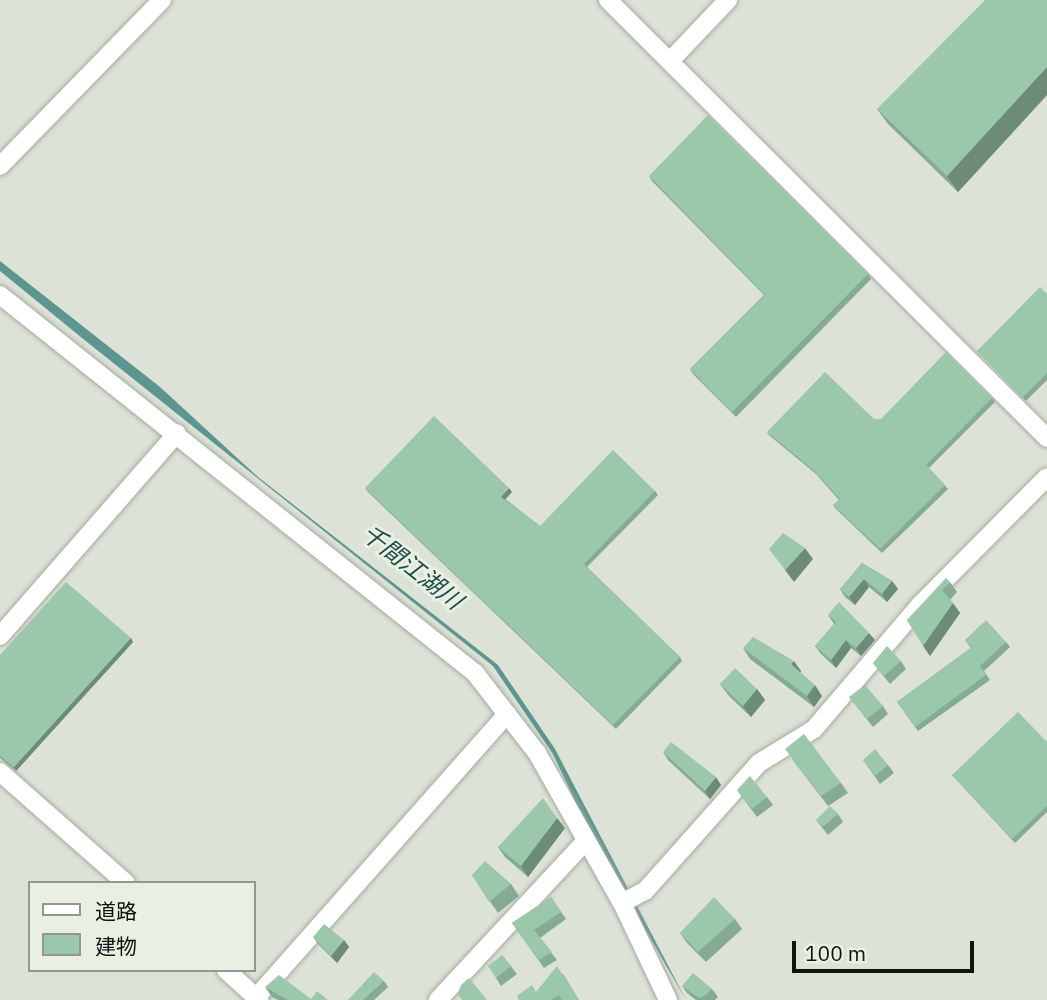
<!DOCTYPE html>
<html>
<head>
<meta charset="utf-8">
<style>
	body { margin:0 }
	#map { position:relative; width:1047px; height:1000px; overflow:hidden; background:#dde2d6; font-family:"IBM Plex Sans","Noto Sans JP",sans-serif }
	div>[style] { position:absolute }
	.water>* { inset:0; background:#5c9690 }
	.roads { filter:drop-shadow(0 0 2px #a5aa9f) drop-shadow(0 0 2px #a5aa9f) }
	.minor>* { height:18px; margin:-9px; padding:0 9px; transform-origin:9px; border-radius:9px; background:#fff }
	.wall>* { inset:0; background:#85ab93 }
	.shaded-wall>* { inset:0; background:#6c8b78 }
	.building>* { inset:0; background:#9bc7ab }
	span { translate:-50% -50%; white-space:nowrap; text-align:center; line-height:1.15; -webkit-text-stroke:6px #eaefe3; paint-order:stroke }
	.water-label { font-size:24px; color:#1a4e49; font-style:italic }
	.legend { position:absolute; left:28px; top:881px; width:228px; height:91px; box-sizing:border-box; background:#eaefe3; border:2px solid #93978e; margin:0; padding:9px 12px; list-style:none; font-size:21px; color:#11130f }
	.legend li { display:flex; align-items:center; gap:14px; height:35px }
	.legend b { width:35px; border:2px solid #93978e }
	.scale { position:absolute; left:792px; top:941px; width:182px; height:32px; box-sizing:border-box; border:4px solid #11130f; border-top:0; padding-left:9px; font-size:21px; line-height:24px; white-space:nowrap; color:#11130f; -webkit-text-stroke:5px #eaefe3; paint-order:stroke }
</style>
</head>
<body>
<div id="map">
	<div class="water">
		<div style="clip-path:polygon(0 261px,160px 387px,258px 477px,498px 665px,555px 749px,686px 1000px,592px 837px,553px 754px,493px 666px,82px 338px,0 271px)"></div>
	</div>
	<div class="roads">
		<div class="minor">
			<div style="left:608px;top:0;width:620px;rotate:44.93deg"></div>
			<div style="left:671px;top:60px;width:83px;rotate:-46.5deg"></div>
			<div style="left:0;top:166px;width:232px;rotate:-45.7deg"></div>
			<div style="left:0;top:295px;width:607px;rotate:38.51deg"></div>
			<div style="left:475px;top:673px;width:101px;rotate:52.2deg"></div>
			<div style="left:537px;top:753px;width:172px;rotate:60.5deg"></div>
			<div style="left:622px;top:903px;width:107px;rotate:64.6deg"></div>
			<div style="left:0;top:636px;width:269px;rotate:-48.9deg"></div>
			<div style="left:0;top:772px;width:168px;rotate:41.4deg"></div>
			<div style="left:622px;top:903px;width:26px;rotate:-28deg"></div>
			<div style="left:645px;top:891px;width:171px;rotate:-48.3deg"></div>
			<div style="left:759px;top:763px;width:65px;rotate:-31.7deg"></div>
			<div style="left:814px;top:729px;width:163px;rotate:-49.5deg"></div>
			<div style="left:920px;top:605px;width:180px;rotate:-45.2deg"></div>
			<div style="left:226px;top:970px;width:45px;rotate:42.3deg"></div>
			<div style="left:254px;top:1000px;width:382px;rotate:-48.5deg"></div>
			<div style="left:438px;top:1000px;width:214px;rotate:-47.1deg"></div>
		</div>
	</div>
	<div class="wall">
		<div style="clip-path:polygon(1047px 0,1047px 95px,958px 192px,888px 124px,877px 109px)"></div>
		<div style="clip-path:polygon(649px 176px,868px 274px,871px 279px,736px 417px,693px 374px,690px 369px,764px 295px,652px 181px)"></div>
		<div style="clip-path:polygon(1047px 294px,1047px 380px,1026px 401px,977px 351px)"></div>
		<div style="clip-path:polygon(992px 398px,995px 402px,929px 468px,948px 489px,882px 553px,836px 509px,833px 505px,839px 500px,816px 474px,770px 436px,767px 432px,881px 419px)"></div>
		<div style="clip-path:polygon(365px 488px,512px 492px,505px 499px,540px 526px,655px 491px,658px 495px,587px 567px,680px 657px,682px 661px,616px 729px,368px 492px)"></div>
		<div style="clip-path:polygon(862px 563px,892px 581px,898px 589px,887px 602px,869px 587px,855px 605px,845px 597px,840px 589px)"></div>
		<div style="clip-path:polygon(950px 582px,957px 592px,950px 600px,960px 613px,930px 656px,907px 620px)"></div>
		<div style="clip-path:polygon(828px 615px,875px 640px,861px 656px,851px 648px,836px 668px,821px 654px,815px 646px,834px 624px)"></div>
		<div style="clip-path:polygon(131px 638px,133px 642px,16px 771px,0 758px,0 655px)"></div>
		<div style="clip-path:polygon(965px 640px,1006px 642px,1010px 647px,984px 671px,990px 680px,918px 731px,897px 702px,971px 648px)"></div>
		<div style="clip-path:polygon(743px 648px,801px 671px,800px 673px,822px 696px,814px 707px,750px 659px)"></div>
		<div style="clip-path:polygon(901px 661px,906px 669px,890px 684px,873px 663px)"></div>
		<div style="clip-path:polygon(720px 684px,757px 689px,765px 700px,751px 717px,729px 696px)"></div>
		<div style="clip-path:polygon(849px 697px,883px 706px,888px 714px,873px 727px)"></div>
		<div style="clip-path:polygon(1047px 742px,1047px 812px,1015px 843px,952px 775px)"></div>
		<div style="clip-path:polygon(663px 752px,721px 785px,710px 799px,668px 760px)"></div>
		<div style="clip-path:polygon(792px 759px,841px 783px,848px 793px,828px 806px)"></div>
		<div style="clip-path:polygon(863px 760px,888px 765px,894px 773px,880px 784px)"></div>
		<div style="clip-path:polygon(737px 790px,767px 797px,773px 805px,757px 817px)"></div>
		<div style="clip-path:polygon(838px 814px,843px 822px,828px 835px,816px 820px)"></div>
		<div style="clip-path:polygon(565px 828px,528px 877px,505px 857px,498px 847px)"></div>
		<div style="clip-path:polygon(472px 875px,511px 884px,519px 896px,498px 913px)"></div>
		<div style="clip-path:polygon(551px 897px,566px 919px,540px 938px,557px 960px,544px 968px,512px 923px)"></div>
		<div style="clip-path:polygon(735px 919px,742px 929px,706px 962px,687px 943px,680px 933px)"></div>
		<div style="clip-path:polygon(313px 937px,344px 940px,349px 947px,337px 963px,318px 944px)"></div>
		<div style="clip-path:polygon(502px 955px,517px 974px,501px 986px,496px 978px)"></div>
		<div style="clip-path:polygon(563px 974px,579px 1000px,519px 1000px,536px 992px)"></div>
		<div style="clip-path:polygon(384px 981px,388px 987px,374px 1000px,348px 1000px)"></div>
		<div style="clip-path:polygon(682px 986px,712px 989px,718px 997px,715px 1000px,696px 1000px,687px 993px)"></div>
		<div style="clip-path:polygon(265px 987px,311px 999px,328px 1000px,278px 1000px,272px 997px)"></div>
	</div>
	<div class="shaded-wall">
		<div style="clip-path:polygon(1047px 67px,1047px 95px,958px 192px,947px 176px)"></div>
		<div style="clip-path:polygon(509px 488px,512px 492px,504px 501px,501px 497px)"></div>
		<div style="clip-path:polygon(805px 548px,813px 559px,794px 582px,785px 570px)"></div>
		<div style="clip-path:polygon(864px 579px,869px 587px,855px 605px,849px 597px)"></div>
		<div style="clip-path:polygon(892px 581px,898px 589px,887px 602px,882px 594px)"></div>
		<div style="clip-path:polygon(953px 603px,960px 613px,930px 656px,923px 646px)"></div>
		<div style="clip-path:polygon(869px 633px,875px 640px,861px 656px,856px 648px)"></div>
		<div style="clip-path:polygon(131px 638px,133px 642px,16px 771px,14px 767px)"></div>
		<div style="clip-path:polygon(846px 640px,851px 648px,836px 668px,831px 660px)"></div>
		<div style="clip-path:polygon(794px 661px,801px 671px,798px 675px,791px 664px)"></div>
		<div style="clip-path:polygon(815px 685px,822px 696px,814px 707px,807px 696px)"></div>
		<div style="clip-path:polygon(757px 689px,765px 700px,751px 717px,743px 706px)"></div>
		<div style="clip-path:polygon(716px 777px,721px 785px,710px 799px,705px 791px)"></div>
		<div style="clip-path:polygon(557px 818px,565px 828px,528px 877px,521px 866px)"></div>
		<div style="clip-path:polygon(344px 940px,349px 947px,337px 963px,331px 956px)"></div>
	</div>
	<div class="building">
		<div style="clip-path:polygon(985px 0,1047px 0,1047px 67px,947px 176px,877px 109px)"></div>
		<div style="clip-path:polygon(708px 115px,868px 274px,732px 412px,690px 369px,765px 295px,649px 176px)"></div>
		<div style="clip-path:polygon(1040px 287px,1047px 294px,1047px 373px,1023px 397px,977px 351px)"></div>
		<div style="clip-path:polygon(946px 352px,992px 398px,926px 465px,945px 485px,880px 549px,833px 505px,840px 499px,813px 470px,767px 432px,825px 372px,874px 419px,881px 419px)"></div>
		<div style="clip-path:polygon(434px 416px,509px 488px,501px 497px,540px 526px,613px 450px,655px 491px,584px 564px,680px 657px,613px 725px,365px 488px)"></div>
		<div style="clip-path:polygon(783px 533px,805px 548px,785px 570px,769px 549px)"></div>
		<div style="clip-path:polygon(862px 563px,892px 581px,882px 594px,864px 579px,849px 597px,840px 589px)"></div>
		<div style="clip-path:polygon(946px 578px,950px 582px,942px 590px,953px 603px,923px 646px,907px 620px)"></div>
		<div style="clip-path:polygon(66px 582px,131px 638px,14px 767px,0 756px,0 655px)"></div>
		<div style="clip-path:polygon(839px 602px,869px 633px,856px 648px,846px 640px,831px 660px,815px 646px,836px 622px,828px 615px)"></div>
		<div style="clip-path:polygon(986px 620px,1006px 642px,980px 666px,986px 675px,915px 727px,897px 702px,972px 647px,965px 640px)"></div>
		<div style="clip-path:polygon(753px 637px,794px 661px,791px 664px,815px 685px,807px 696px,743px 648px)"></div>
		<div style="clip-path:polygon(887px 646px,901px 661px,884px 676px,873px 663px)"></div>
		<div style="clip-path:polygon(735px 668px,757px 689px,743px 706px,720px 684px)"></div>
		<div style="clip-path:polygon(865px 685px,883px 706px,867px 719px,849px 697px)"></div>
		<div style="clip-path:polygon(1018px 712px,1047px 742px,1047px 806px,1012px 839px,952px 775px)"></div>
		<div style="clip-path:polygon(804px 734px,841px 783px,821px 796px,785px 749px)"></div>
		<div style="clip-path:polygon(671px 742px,716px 777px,705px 791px,663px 752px)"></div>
		<div style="clip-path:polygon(875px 749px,888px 765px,875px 776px,863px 760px)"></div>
		<div style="clip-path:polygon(750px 776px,767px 797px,752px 809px,737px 790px)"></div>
		<div style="clip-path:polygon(543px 798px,557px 818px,521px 866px,498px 847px)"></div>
		<div style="clip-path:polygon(830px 806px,838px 814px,823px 827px,816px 820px)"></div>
		<div style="clip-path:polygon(485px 861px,511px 884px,489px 902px,472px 875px)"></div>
		<div style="clip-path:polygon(551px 897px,561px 912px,534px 930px,552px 952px,539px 960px,512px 923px)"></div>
		<div style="clip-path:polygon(714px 897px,735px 919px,698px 952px,680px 933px)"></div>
		<div style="clip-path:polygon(324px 924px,344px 940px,331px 956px,313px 937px)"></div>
		<div style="clip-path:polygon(502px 955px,511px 966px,496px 978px,488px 966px)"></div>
		<div style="clip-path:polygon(557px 966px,579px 1000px,562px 1000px,559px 995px,551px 1000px,519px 1000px,517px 996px,532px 985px,536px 992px)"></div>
		<div style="clip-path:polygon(374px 972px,384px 981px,363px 1000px,348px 1000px)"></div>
		<div style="clip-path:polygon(693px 973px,712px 989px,706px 995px,699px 998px,682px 986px)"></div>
		<div style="clip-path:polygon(279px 975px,311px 999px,317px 991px,328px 1000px,288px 1000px,265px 987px)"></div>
		<div style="clip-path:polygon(469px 978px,487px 1000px,462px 1000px,458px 994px,461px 985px)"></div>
	</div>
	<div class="water-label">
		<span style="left:412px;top:567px;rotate:38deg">千間江湖川</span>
	</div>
	<ul class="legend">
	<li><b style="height:9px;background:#fff"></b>道路</li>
	<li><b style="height:19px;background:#9bc7ab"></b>建物</li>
	</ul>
	<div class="scale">100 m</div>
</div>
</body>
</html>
